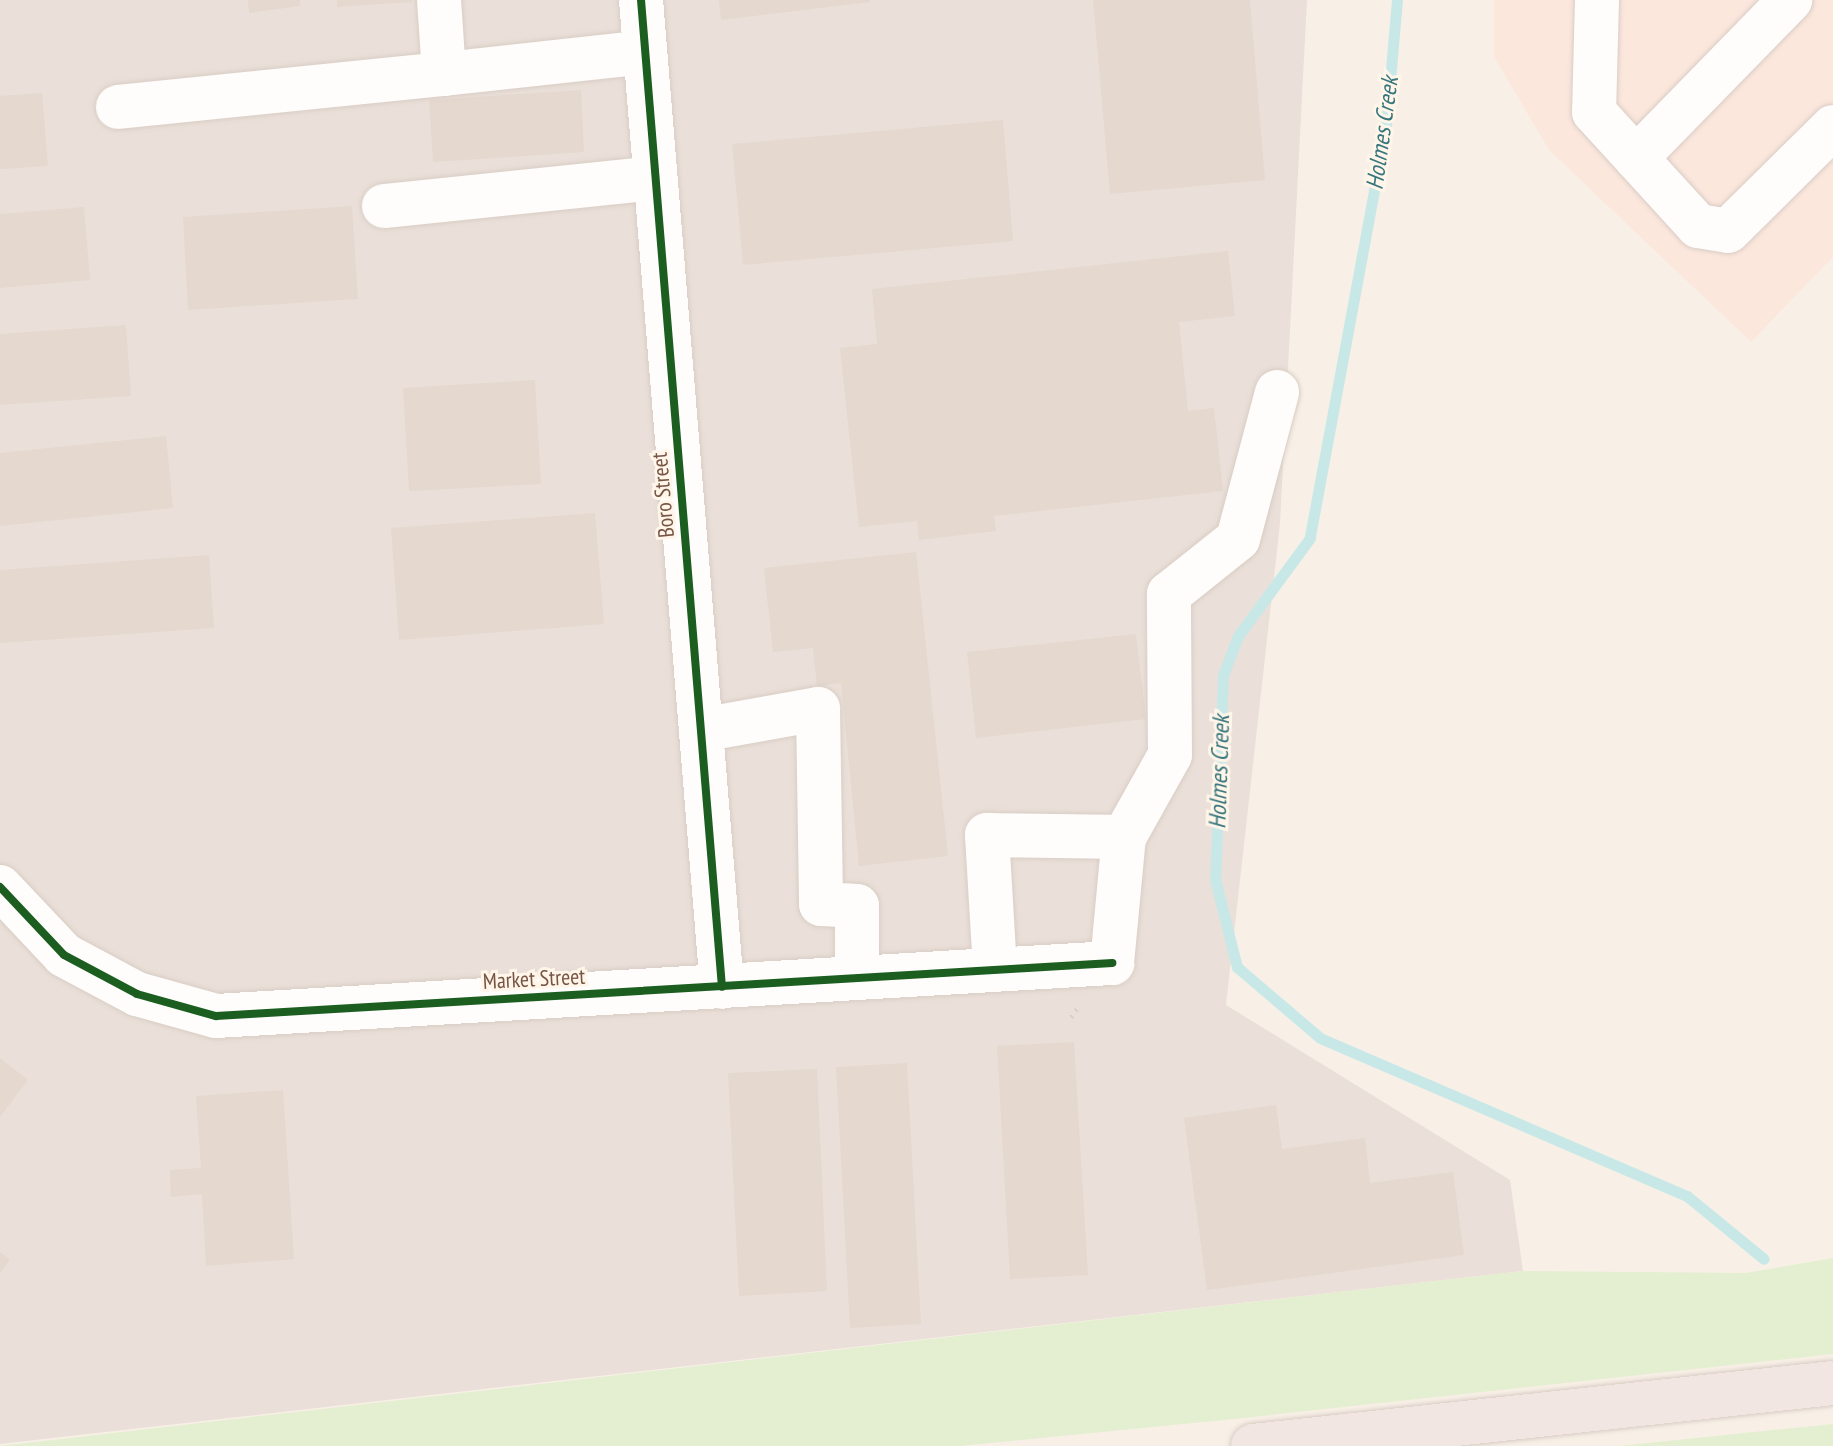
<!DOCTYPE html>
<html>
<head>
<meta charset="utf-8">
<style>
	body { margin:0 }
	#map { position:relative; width:1833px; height:1446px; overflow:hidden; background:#f8f0e7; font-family:"PT Sans Narrow",sans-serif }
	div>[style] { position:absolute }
	.commercial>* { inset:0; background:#fce7dd }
	.industrial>* { inset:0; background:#eae0d9 }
	.green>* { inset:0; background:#e4eed0 }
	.stream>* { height:11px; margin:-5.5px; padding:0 5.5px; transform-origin:5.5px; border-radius:5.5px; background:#c8e8e8 }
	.building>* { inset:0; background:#e4d8cf }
	.path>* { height:5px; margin-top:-2.5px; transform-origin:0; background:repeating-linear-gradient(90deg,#dad0ca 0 2px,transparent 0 8px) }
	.roads { filter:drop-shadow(0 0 2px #d9cdc5) drop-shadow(0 0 2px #d9cdc5) }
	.minor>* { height:44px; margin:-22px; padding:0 22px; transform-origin:22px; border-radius:22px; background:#fefdfb }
	.highway>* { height:44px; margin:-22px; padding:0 22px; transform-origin:22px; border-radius:22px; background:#f1e6e2 }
	.cycleway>* { height:8px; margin:-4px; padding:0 4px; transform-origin:4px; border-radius:4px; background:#1b5e20 }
	span { translate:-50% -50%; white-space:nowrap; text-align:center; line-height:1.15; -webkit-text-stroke:6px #fff5e9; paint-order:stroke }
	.street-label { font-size:22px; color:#775546 }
	.water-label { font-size:24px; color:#38767e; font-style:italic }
</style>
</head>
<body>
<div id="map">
	<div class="commercial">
		<div style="clip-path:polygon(1494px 0,1833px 0,1833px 257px,1751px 342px,1549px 150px,1494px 57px)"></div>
	</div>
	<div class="industrial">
		<div style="clip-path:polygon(0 0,1307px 0,1280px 524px,1226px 1005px,1510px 1180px,1523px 1271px,0 1444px)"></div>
	</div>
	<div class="green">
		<div style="clip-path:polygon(1833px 1258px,1833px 1354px,1234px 1419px,960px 1446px,0 1446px,1523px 1271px,1746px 1273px)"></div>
		<div style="clip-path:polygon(1833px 1424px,1833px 1446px,1619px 1446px,1793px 1428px)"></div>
	</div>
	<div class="stream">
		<div style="left:1397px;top:0;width:126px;rotate:95deg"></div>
		<div style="left:1386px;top:126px;width:419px;rotate:100.5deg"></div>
		<div style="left:1310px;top:538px;width:122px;rotate:126.3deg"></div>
		<div style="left:1238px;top:636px;width:42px;rotate:111deg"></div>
		<div style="left:1223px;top:675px;width:204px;rotate:92.2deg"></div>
		<div style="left:1215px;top:879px;width:91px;rotate:76deg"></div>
		<div style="left:1237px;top:967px;width:109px;rotate:40.5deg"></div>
		<div style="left:1320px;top:1038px;width:400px;rotate:23.3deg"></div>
		<div style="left:1687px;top:1196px;width:99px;rotate:39.3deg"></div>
	</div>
	<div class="building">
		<div style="clip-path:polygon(248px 0,300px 0,300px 6px,249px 13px)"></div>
		<div style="clip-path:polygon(337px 0,412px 0,412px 2px,337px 7px)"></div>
		<div style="clip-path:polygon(719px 0,870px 0,870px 2px,721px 20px)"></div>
		<div style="clip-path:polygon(1093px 0,1250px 0,1265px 180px,1110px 194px)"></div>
		<div style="clip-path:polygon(581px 90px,584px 152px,433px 162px,429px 100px)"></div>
		<div style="clip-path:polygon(42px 93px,48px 166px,0 169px,0 96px)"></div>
		<div style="clip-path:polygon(1003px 120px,1013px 241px,743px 265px,732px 144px)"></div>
		<div style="clip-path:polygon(352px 206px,358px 299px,188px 310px,183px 217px)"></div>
		<div style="clip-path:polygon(84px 207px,90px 280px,0 288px,0 214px)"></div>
		<div style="clip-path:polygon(1228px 251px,1235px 316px,1179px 322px,1188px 411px,1214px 408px,1223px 491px,994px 516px,996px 531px,919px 540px,917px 521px,859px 527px,840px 348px,877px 344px,872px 289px)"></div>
		<div style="clip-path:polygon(126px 325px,131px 396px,0 405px,0 334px)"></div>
		<div style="clip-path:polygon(535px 380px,541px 484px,409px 491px,403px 388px)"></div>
		<div style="clip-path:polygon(166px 436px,173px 508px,0 526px,0 453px)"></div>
		<div style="clip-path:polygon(595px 513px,604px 624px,399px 640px,391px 528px)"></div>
		<div style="clip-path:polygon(916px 552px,948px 856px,859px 866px,841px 683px,817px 686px,813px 648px,773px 652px,764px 568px)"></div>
		<div style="clip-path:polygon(209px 555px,214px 628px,0 643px,0 570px)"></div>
		<div style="clip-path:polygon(1136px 634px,1146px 719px,976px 738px,967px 652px)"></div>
		<div style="clip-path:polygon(1074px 1042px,1088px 1275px,1010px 1279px,997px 1046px)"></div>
		<div style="clip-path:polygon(0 1058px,28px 1080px,0 1117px)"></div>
		<div style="clip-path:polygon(907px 1063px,921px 1324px,850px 1328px,836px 1067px)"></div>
		<div style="clip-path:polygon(817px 1069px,827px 1291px,739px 1296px,728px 1073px)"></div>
		<div style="clip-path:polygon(283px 1090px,294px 1259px,206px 1266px,202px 1194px,171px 1197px,170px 1170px,201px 1168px,196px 1096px)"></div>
		<div style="clip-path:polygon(1276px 1105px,1282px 1149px,1365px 1138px,1370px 1183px,1453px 1172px,1464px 1255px,1207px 1290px,1184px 1118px)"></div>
		<div style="clip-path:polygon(0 1252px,10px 1260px,0 1273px)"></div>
	</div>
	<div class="path">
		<div style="left:1071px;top:1017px;width:15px;rotate:-53deg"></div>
	</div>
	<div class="roads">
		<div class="minor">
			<div style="left:439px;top:0;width:74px;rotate:86.1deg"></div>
			<div style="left:444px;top:74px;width:202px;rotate:-6.2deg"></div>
			<div style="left:641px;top:0;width:990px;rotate:85.31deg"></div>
			<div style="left:1597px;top:0;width:112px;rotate:91.5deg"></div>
			<div style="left:1594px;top:112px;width:154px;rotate:47.6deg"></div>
			<div style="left:1698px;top:226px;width:30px;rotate:9deg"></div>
			<div style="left:1728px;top:231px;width:148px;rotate:-44.7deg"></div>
			<div style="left:118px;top:107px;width:328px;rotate:-5.8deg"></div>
			<div style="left:1636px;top:158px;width:221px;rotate:-45.7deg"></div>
			<div style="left:384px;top:206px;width:272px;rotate:-5.9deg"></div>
			<div style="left:701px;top:730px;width:119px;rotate:-10.2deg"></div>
			<div style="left:818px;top:709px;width:195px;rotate:89.1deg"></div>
			<div style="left:821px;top:904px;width:36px;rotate:3deg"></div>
			<div style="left:857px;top:906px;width:72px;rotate:90deg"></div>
			<div style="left:1123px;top:839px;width:96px;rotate:-60.8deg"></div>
			<div style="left:1170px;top:755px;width:161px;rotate:-90.4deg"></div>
			<div style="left:1169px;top:594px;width:88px;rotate:-38.6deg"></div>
			<div style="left:1238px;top:539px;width:152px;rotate:-75.1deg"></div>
			<div style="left:0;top:887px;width:93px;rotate:46.7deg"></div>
			<div style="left:64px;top:955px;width:83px;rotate:28.1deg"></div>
			<div style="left:137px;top:994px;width:82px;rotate:15.6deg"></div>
			<div style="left:216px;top:1016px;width:898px;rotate:-3.39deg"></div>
			<div style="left:1112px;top:963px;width:127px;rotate:-84.6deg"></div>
			<div style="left:1124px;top:837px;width:137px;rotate:-179.2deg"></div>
			<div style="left:987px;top:835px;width:135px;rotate:86.6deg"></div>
		</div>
		<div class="highway">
			<div style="left:1253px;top:1446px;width:583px;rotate:-6.2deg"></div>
		</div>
	</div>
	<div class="cycleway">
		<div style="left:641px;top:0;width:990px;rotate:85.31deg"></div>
		<div style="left:0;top:887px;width:93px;rotate:46.7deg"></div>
		<div style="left:64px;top:955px;width:83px;rotate:28.1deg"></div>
		<div style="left:137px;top:994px;width:82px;rotate:15.6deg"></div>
		<div style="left:216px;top:1016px;width:898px;rotate:-3.39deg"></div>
	</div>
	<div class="street-label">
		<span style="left:663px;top:495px;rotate:-95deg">Boro Street</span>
		<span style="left:534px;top:979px;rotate:-3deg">Market Street</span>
	</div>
	<div class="water-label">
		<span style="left:1382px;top:133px;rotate:-82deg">Holmes Creek</span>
		<span style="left:1219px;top:772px;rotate:-88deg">Holmes Creek</span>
	</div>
</div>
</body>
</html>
